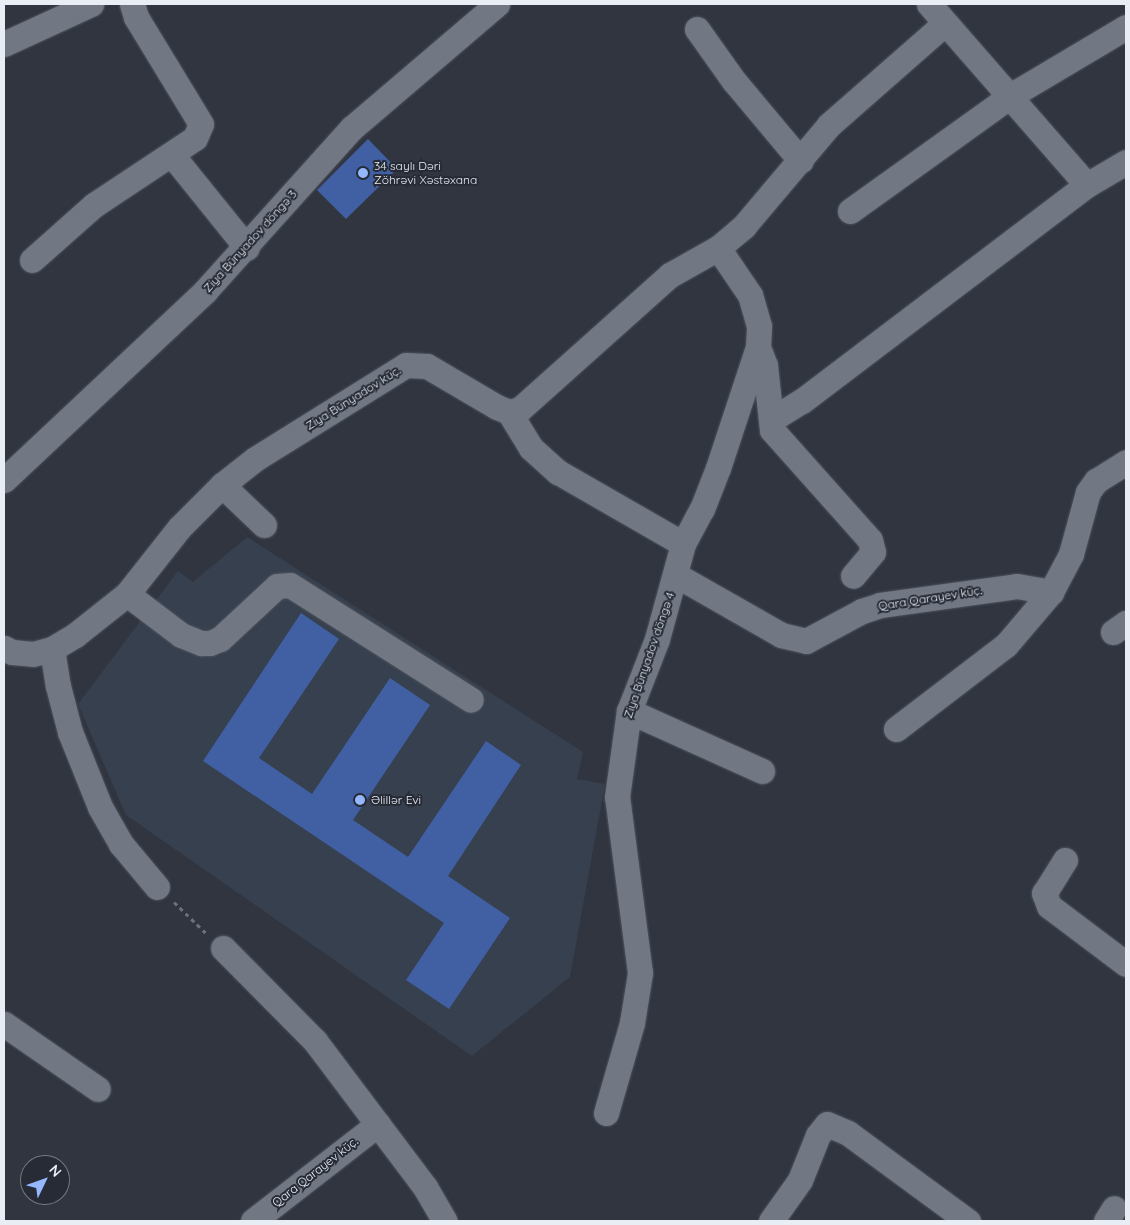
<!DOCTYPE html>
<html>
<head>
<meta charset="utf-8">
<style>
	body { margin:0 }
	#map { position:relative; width:1130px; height:1225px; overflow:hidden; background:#303540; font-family:Quicksand,sans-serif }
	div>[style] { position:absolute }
	.built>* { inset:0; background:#37404f }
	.building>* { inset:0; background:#4060a3 }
	.path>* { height:3px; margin-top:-1.5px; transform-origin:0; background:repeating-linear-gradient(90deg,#6c707a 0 4px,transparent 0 8px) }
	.roads { filter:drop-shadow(0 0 1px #4e535c) drop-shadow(0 0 1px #4e535c) }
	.minor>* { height:25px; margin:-12.5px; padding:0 12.5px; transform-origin:12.5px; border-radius:12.5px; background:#717884 }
	.dots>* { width:14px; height:14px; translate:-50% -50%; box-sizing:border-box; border:2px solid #262b36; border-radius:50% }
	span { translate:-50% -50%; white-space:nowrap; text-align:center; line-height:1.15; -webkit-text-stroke:4px #262b36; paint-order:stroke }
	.poi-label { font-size:12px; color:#e9edf4 }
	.left { translate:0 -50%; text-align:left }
	.street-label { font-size:12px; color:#e9edf4 }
	.frame { position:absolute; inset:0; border:5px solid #e9edf4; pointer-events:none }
	.north { position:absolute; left:20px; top:1155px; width:50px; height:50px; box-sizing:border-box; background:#262b36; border:1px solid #747982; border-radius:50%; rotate:48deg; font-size:14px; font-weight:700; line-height:20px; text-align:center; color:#e9edf4 }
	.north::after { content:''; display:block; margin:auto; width:18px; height:22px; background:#94b7fd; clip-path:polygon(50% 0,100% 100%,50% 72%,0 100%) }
</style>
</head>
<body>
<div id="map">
	<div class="built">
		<div style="clip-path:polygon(247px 537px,583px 752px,577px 779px,605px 784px,570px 977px,472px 1056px,126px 815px,78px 704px,178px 571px,193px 582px)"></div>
	</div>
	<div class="building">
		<div style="clip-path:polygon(368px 139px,397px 169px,346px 219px,317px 190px)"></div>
		<div style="clip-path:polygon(301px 613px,339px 639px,259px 758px,312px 794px,390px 678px,430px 705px,353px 820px,408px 857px,486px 741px,521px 765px,448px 876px,510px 918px,449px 1009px,406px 980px,444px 923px,203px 761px)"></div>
	</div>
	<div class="path">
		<div style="left:174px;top:902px;width:45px;rotate:44.1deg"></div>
	</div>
	<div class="roads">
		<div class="minor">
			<div style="left:929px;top:4px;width:240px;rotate:48.9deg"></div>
			<div style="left:697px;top:29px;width:64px;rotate:54.6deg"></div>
			<div style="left:734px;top:81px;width:104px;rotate:50.1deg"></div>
			<div style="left:4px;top:44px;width:96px;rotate:-24.7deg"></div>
			<div style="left:172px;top:155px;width:119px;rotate:51.1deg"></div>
			<div style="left:850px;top:211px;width:197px;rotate:-35.7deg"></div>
			<div style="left:1010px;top:96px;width:135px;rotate:-30.7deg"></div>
			<div style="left:32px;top:260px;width:83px;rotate:-41.6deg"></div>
			<div style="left:94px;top:205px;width:121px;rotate:-33.6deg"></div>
			<div style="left:195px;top:138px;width:15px;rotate:-67deg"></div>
			<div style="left:201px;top:124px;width:125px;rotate:-121.3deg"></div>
			<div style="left:136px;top:17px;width:14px;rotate:-107deg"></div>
			<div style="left:758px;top:347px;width:19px;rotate:69deg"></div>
			<div style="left:765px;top:365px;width:65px;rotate:83.9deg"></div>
			<div style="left:772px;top:430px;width:147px;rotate:48.3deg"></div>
			<div style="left:870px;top:540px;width:12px;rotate:76deg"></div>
			<div style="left:873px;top:552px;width:31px;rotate:130deg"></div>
			<div style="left:509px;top:412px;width:42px;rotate:58.6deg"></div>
			<div style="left:531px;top:448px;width:36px;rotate:42deg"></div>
			<div style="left:558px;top:472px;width:144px;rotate:29.9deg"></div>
			<div style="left:771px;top:420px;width:36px;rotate:-32deg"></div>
			<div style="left:802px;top:401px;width:358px;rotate:-37.2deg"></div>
			<div style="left:1087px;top:185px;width:45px;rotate:-30.5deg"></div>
			<div style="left:4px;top:480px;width:276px;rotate:-43.2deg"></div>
			<div style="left:205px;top:291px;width:219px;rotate:-48deg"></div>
			<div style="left:352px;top:128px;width:191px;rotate:-40.5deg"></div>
			<div style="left:222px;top:485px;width:58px;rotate:43.6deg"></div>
			<div style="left:676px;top:575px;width:121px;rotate:29.7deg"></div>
			<div style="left:781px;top:635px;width:26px;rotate:13deg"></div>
			<div style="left:806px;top:641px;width:64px;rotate:-28.2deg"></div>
			<div style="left:862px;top:611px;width:19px;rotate:-18deg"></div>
			<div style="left:880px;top:605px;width:138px;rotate:-7.9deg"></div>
			<div style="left:1017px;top:586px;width:35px;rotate:10deg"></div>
			<div style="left:1051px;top:592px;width:43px;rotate:-62.2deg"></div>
			<div style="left:1071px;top:554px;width:64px;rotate:-74.7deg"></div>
			<div style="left:1088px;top:492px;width:14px;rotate:-54deg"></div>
			<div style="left:1096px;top:481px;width:36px;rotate:-32deg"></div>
			<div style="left:127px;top:594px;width:68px;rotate:37.2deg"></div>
			<div style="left:181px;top:635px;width:22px;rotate:22deg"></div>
			<div style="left:201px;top:643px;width:9px"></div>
			<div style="left:210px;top:643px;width:11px;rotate:-22deg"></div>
			<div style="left:220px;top:639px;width:78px;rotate:-42.9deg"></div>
			<div style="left:277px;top:586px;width:13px;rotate:-4deg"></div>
			<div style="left:290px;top:585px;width:214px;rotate:32.4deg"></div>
			<div style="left:1113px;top:632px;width:16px;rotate:-35deg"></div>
			<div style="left:4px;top:648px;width:9px;rotate:27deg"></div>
			<div style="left:12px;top:652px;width:21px;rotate:5deg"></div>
			<div style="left:33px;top:654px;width:20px;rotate:-15deg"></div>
			<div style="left:52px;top:649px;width:26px;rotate:-31deg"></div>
			<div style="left:74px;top:636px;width:68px;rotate:-38.4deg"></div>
			<div style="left:127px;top:594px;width:85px;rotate:-51.7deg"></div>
			<div style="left:180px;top:527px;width:59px;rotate:-45deg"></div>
			<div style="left:222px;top:485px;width:42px;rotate:-38.2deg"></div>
			<div style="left:255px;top:459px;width:178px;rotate:-31.9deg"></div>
			<div style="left:406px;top:365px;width:21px;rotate:3deg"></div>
			<div style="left:427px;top:366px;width:81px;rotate:30.4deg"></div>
			<div style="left:497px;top:407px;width:13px;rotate:23deg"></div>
			<div style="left:509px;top:412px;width:11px;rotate:-15deg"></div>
			<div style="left:520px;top:409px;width:201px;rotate:-41.8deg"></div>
			<div style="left:670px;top:275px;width:55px;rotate:-29.4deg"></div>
			<div style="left:718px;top:248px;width:34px;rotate:-40deg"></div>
			<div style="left:744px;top:226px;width:132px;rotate:-49.9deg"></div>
			<div style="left:829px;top:125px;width:153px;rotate:-41.3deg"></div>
			<div style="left:52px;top:649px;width:37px;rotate:81deg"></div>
			<div style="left:58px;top:686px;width:48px;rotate:75.4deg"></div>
			<div style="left:70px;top:732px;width:81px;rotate:68.2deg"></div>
			<div style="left:100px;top:807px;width:43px;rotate:60.4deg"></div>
			<div style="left:121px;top:844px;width:56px;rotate:50.1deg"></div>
			<div style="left:629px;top:711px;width:146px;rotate:24.3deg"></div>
			<div style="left:896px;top:729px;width:138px;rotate:-37.4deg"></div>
			<div style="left:1006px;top:645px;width:70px;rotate:-49.7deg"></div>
			<div style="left:1065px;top:860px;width:39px;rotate:122deg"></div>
			<div style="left:1044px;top:893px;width:14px;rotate:69deg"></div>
			<div style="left:1049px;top:906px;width:96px;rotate:37deg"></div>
			<div style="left:223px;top:948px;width:131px;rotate:45.3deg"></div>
			<div style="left:315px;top:1041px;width:183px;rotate:53deg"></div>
			<div style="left:425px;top:1187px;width:39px;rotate:60deg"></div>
			<div style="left:4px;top:1024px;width:114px;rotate:34.7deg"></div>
			<div style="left:606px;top:1113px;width:94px;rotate:-73.9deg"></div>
			<div style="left:632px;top:1023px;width:51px;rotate:-80.9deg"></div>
			<div style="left:640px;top:973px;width:177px;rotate:-97.4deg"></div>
			<div style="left:617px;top:797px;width:87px;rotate:-82.1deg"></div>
			<div style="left:629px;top:711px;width:77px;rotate:-68.7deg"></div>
			<div style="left:657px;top:639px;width:98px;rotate:-74.7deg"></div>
			<div style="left:683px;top:544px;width:40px;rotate:-62deg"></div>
			<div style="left:702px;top:509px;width:44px;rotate:-68.7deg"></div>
			<div style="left:718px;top:468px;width:127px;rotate:-71.7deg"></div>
			<div style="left:758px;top:347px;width:21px;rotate:-87deg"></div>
			<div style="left:759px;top:326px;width:32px;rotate:-106deg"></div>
			<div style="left:750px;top:295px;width:57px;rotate:-124.2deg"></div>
			<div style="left:253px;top:1221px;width:158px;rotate:-37.8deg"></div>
			<div style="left:771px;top:1221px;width:50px;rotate:-54.7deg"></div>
			<div style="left:800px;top:1180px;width:48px;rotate:-68.2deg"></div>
			<div style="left:818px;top:1135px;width:14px;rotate:-51deg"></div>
			<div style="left:827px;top:1124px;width:23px;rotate:23deg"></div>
			<div style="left:848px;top:1133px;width:149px;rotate:36.3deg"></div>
			<div style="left:1106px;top:1221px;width:15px;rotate:-58deg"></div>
		</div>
	</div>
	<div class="dots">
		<div style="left:363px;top:173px;background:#94b7fd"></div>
		<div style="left:360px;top:800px;background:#94b7fd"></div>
	</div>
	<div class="poi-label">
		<span class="left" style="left:374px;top:173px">34 saylı Dəri<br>Zöhrəvi Xəstəxana</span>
		<span class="left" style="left:371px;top:800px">Əlillər Evi</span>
	</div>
	<div class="street-label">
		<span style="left:250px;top:241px;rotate:-48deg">Ziya Bünyadov döngə 3</span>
		<span style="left:353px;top:398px;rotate:-32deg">Ziya Bünyadov küç.</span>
		<span style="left:930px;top:598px;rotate:-9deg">Qara Qarayev küç.</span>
		<span style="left:649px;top:655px;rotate:-71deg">Ziya Bünyadov döngə 4</span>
		<span style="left:315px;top:1172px;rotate:-38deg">Qara Qarayev küç.</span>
	</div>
	<div class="frame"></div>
	<div class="north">N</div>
</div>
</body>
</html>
